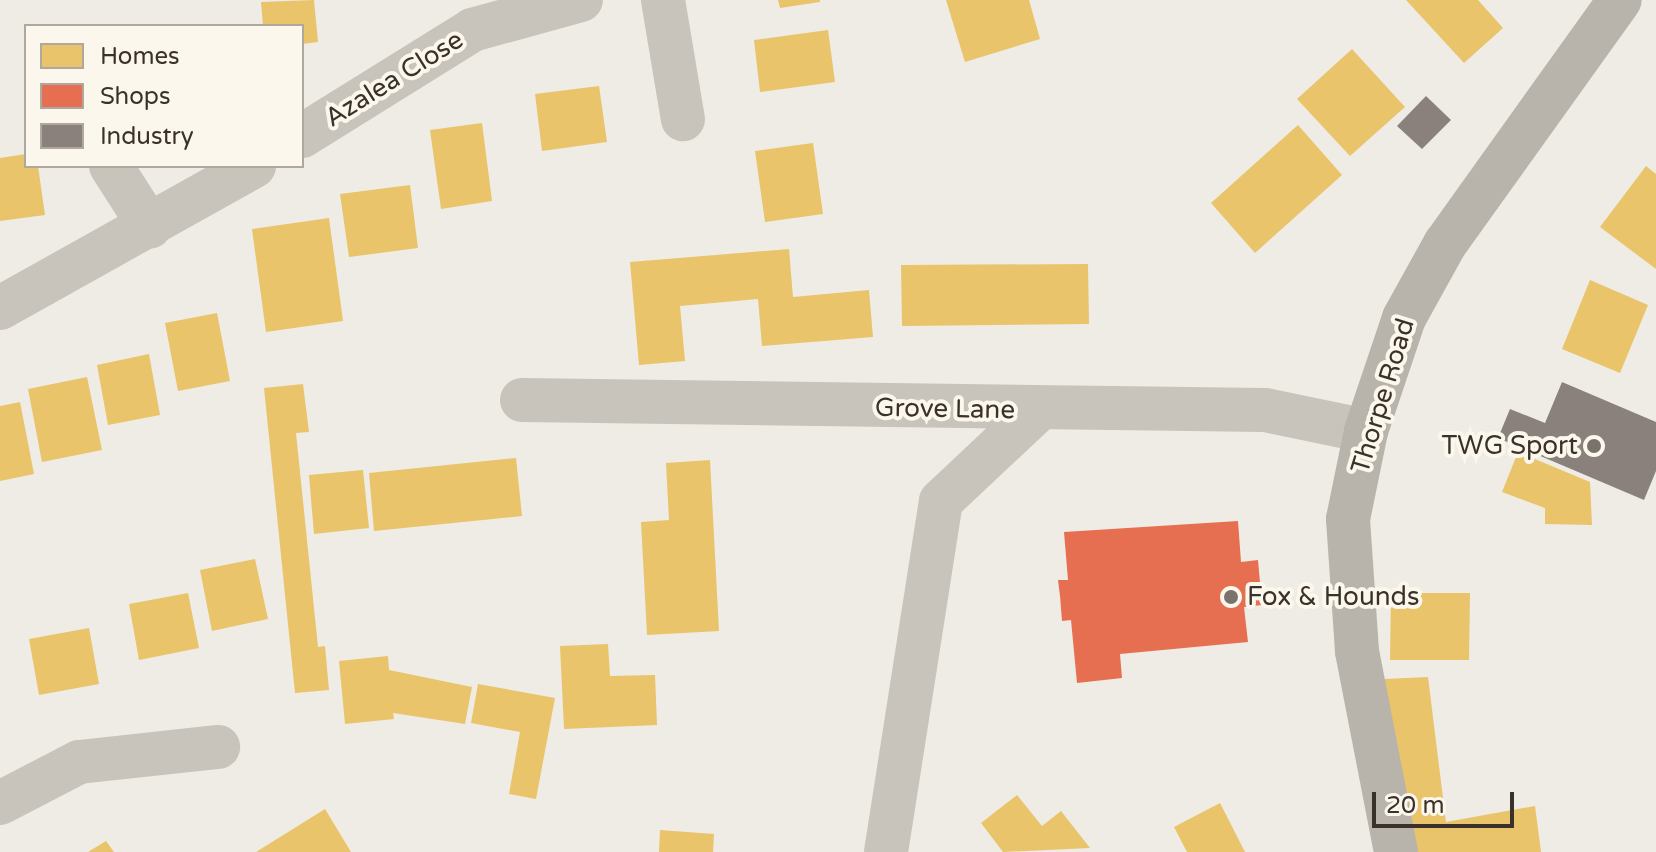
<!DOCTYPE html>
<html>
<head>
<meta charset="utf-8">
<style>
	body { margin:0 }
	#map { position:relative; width:1656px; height:852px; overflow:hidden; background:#eeece4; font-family:"Varela Round",sans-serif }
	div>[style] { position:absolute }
	.homes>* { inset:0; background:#e9c46a }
	.shops>* { inset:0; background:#e76f51 }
	.industry>* { inset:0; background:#8a817c }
	.street>* { height:44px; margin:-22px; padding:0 22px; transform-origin:22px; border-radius:22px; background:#c8c4bc }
	.secondary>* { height:44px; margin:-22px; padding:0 22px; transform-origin:22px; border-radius:22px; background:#b8b4ac }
	.dots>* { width:22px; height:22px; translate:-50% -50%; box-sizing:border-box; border:4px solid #fbf7ec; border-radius:50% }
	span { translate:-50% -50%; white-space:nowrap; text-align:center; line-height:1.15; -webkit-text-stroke:8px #fbf7ec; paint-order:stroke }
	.street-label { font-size:26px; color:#3a322a }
	.poi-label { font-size:26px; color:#3a322a }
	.right { translate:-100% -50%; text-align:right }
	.left { translate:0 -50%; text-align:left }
	.legend { position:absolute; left:24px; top:24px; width:280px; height:144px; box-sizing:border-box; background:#fbf7ec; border:2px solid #aea89e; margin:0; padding:10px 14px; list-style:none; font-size:24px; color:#3a322a }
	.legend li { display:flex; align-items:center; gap:16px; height:40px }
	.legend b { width:40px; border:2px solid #aea89e }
	.scale { position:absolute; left:1372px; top:792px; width:142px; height:36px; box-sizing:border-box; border:4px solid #3a322a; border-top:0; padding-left:10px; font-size:24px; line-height:28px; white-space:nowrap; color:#3a322a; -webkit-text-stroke:6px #fbf7ec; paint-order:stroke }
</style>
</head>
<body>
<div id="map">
	<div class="homes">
		<div style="clip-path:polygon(314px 0,318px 42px,302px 44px,302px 26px,263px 26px,261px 2px)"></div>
		<div style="clip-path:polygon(778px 0,820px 0,820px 2px,780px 8px)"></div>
		<div style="clip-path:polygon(946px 0,1029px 0,1040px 39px,965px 62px)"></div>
		<div style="clip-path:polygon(1406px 0,1478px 0,1503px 28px,1464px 63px)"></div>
		<div style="clip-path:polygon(828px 30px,835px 82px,760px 92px,754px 40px)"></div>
		<div style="clip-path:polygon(1352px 49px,1405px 107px,1350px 156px,1297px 99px)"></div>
		<div style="clip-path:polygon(599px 86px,607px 142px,542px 151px,535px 94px)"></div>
		<div style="clip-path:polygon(482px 123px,492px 201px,441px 209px,430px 130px)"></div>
		<div style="clip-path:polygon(1298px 125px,1342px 175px,1255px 253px,1211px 203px)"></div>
		<div style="clip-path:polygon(813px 143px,823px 214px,765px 222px,755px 151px)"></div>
		<div style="clip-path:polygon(26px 154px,26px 166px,38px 166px,45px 215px,0 221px,0 158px)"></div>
		<div style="clip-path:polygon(1646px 166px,1656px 174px,1656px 269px,1600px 227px)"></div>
		<div style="clip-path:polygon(410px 185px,418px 248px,349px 257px,340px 194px)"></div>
		<div style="clip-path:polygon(329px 218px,343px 321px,266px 332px,252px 229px)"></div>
		<div style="clip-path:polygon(789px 249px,793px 297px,869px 290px,873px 337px,762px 346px,758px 299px,680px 306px,685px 361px,639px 365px,630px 262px)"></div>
		<div style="clip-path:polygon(1088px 264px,1089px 324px,902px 326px,901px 265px)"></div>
		<div style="clip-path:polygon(1590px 280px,1648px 305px,1620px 373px,1562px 349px)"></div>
		<div style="clip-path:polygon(217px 313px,230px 381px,178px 391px,165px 323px)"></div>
		<div style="clip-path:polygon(149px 354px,160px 415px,108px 425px,97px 365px)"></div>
		<div style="clip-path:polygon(87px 377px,102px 450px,42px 462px,28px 389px)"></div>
		<div style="clip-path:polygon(303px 384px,309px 432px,296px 433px,318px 647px,325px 646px,329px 690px,295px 693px,264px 388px)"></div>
		<div style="clip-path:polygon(20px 402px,34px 474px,0 481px,0 406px)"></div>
		<div style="clip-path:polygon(1518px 452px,1590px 482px,1592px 525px,1545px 524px,1545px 508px,1502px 492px)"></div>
		<div style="clip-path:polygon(516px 458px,522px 516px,374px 531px,369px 473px)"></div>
		<div style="clip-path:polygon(710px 460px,719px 631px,647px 635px,641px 522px,669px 520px,666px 463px)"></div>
		<div style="clip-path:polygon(363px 470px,369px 528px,314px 534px,309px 475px)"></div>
		<div style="clip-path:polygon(255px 559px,268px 619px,212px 631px,200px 570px)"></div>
		<div style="clip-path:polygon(188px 593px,199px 648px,139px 660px,129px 604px)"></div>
		<div style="clip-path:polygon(1391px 593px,1470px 593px,1469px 660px,1390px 660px)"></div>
		<div style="clip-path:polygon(89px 628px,99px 684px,39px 695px,29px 639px)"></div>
		<div style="clip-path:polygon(608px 644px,610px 676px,655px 675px,657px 725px,564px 729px,560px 646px)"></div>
		<div style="clip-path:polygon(388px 656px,389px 670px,472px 687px,465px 724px,393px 713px,394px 719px,345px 724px,339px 661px)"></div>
		<div style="clip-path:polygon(1428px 677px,1446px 822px,1535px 806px,1541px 852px,1413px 852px,1384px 679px)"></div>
		<div style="clip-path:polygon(478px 684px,555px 698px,536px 799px,509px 794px,520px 732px,471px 723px)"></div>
		<div style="clip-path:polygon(1017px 795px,1042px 826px,1061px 811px,1090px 848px,1003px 852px,981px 823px)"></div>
		<div style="clip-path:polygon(1220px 803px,1245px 852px,1187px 852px,1174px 827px)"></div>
		<div style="clip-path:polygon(325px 809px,351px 852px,256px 852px)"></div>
		<div style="clip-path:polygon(660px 830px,714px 834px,713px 852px,659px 852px)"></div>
		<div style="clip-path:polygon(106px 841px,114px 852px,88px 852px)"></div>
	</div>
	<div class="shops">
		<div style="clip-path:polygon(1238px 521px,1241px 562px,1258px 560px,1262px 605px,1244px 607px,1248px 642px,1120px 654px,1122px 678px,1077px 683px,1071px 620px,1062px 621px,1060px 596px,1058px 580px,1068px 580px,1064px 532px)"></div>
	</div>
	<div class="industry">
		<div style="clip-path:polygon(1426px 96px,1451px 120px,1422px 149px,1397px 126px)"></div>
		<div style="clip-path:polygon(1562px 382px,1656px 422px,1656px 471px,1644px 500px,1498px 438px,1510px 409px,1545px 423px)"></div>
	</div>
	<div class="street">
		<div style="left:663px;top:0;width:121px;rotate:80.5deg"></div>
		<div style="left:302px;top:136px;width:200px;rotate:-31.9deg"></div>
		<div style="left:472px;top:30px;width:113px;rotate:-15.4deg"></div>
		<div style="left:111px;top:166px;width:72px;rotate:57.4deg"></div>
		<div style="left:0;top:308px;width:291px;rotate:-29.2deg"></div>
		<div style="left:522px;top:400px;width:743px;rotate:0.77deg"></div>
		<div style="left:1265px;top:410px;width:103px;rotate:11.7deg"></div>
		<div style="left:0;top:803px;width:89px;rotate:-27.4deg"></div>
		<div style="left:79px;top:762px;width:140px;rotate:-6.2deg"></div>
		<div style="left:886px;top:852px;width:355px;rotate:-81.1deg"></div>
		<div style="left:941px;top:501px;width:132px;rotate:-43.2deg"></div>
	</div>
	<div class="secondary">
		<div style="left:1396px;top:852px;width:205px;rotate:-101deg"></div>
		<div style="left:1357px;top:651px;width:132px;rotate:-93.9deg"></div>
		<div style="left:1348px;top:519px;width:90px;rotate:-78.4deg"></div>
		<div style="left:1366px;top:431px;width:119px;rotate:-71.4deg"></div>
		<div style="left:1404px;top:318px;width:85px;rotate:-61deg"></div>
		<div style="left:1445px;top:244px;width:300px;rotate:-54.4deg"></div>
	</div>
	<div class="dots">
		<div style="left:1594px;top:446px;background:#79736b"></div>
		<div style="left:1231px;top:597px;background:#79736b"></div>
	</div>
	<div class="street-label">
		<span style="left:394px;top:79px;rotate:-32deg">Azalea Close</span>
		<span style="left:1383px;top:396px;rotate:-73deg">Thorpe Road</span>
		<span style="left:945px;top:409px;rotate:1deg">Grove Lane</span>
	</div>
	<div class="poi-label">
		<span class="right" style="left:1578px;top:446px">TWG Sport</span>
		<span class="left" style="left:1247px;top:597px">Fox &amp; Hounds</span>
	</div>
	<ul class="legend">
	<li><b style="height:22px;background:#e9c46a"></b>Homes</li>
	<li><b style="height:22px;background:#e76f51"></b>Shops</li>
	<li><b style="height:22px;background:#8a817c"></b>Industry</li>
	</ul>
	<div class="scale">20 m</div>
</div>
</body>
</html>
